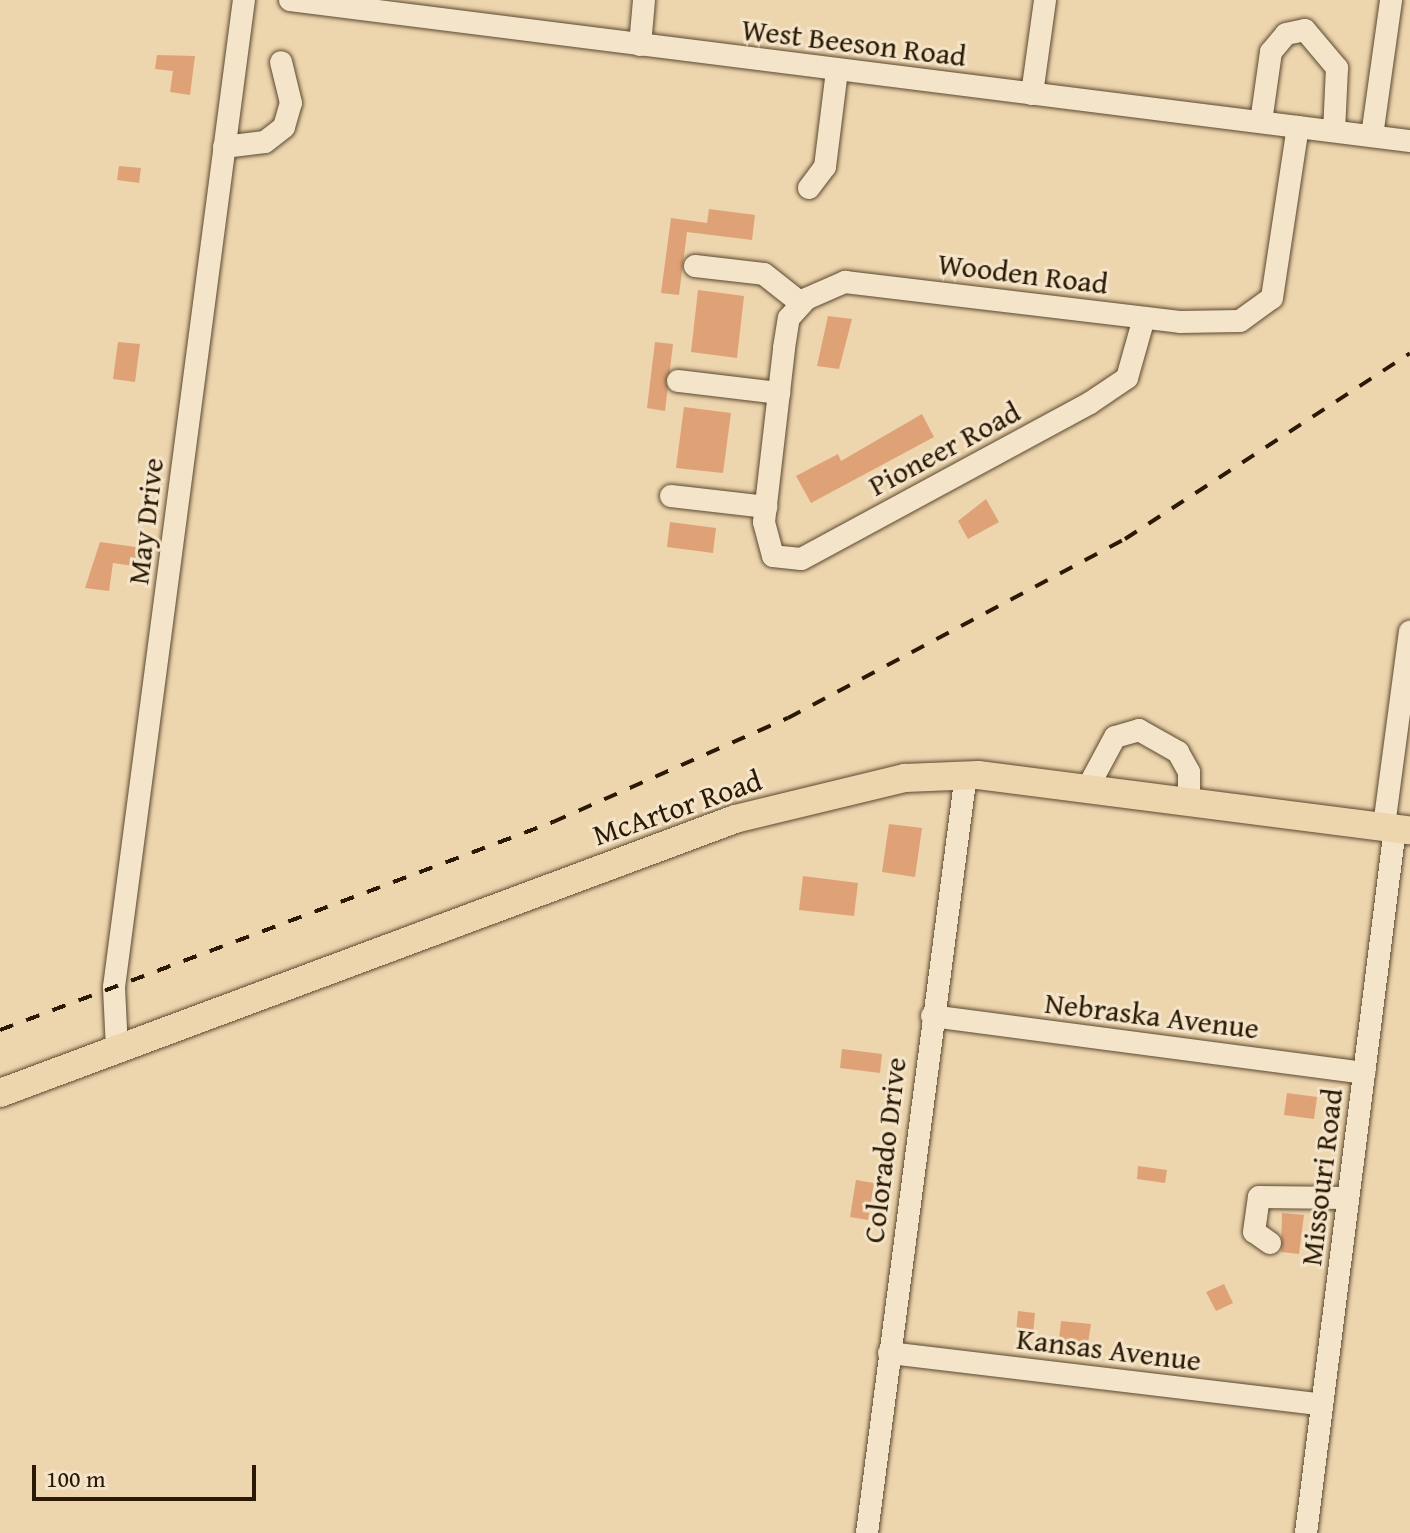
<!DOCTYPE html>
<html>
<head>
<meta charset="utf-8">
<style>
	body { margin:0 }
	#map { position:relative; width:1410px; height:1533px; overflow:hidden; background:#edd5ae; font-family:"Gentium Book Plus",serif }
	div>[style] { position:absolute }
	.building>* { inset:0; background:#dfa277 }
	.roads { filter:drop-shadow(0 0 2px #5b482e) drop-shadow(0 0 2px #5b482e) }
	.minor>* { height:22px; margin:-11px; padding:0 11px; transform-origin:11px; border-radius:11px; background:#f3e4ca }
	.major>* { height:28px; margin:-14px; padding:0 14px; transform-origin:14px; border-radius:14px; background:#edd5ae }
	.rail>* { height:4px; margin-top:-2px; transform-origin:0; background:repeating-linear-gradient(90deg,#2a1904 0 14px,transparent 0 28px) }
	span { translate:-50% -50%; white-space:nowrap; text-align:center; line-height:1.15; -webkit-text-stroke:6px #f3e4ca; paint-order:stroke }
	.street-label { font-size:30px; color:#2a1904 }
	.scale { position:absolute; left:32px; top:1465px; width:224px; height:36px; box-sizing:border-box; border:4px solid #2a1904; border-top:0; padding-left:10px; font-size:24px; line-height:28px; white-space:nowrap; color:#2a1904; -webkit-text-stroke:6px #f3e4ca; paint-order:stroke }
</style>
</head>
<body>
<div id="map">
	<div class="building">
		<div style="clip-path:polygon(157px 55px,195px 56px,190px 95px,170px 92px,173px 71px,155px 69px)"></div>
		<div style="clip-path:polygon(119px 166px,141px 168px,139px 183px,117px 180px)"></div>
		<div style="clip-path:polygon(709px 209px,755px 215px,752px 240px,687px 232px,679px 295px,661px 293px,671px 218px,707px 223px)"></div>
		<div style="clip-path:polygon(698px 290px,744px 296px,737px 358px,691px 352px)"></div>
		<div style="clip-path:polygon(828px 316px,852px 319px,839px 369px,817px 366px)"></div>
		<div style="clip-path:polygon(118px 342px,140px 344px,135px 382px,113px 379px)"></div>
		<div style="clip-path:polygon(655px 342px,673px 344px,665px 411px,647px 408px)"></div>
		<div style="clip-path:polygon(684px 407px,731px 413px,723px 473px,676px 468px)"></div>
		<div style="clip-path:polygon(922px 414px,934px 437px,811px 503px,796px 476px,838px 454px,841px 461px)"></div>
		<div style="clip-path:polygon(986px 499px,999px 522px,968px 539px,958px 521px)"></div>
		<div style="clip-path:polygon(670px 522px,716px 528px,713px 553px,667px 547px)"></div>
		<div style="clip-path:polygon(100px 542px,143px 548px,140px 567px,113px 563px,109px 591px,85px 588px)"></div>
		<div style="clip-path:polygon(889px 824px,922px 828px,915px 877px,882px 872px)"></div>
		<div style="clip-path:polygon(803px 876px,858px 883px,854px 916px,799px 910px)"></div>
		<div style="clip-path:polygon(842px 1049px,882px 1054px,880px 1073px,840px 1068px)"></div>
		<div style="clip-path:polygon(1287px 1093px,1317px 1097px,1314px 1119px,1284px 1115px)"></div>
		<div style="clip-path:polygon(1138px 1166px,1167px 1170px,1165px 1183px,1137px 1179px)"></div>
		<div style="clip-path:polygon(856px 1180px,874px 1183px,868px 1220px,850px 1217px)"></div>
		<div style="clip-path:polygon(1282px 1213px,1304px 1215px,1299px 1254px,1281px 1252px)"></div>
		<div style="clip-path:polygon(1224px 1284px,1233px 1303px,1216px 1311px,1206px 1292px)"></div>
		<div style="clip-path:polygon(1018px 1311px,1035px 1313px,1033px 1334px,1016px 1332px)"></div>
		<div style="clip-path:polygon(1061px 1321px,1091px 1324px,1088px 1343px,1059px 1340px)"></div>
	</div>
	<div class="roads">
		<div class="minor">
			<div style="left:290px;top:0;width:1129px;rotate:7.18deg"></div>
			<div style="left:640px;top:45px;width:45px;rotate:-84.9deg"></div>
			<div style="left:1032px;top:94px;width:95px;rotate:-82.1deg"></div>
			<div style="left:1261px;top:122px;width:71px;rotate:-81.9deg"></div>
			<div style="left:1271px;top:52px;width:23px;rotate:-50deg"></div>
			<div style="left:1286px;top:34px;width:19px;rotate:-12deg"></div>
			<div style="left:1305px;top:30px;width:50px;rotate:49.9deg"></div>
			<div style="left:1337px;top:68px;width:63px;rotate:92.7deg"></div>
			<div style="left:1372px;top:136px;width:137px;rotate:-82deg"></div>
			<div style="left:224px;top:147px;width:41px;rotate:-7deg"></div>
			<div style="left:265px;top:142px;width:24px;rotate:-38deg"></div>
			<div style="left:284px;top:127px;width:25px;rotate:-74deg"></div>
			<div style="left:291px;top:103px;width:42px;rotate:-103.7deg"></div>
			<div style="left:809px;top:188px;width:26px;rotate:-53deg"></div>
			<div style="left:825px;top:167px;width:98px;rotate:-82.9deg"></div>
			<div style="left:695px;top:266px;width:69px;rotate:6.6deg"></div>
			<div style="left:764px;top:274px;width:48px;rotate:38.3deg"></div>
			<div style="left:1144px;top:318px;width:62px;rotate:105.8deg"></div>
			<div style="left:1127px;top:378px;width:45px;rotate:146deg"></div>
			<div style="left:1090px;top:403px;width:328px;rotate:151.6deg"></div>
			<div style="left:801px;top:559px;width:28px;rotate:-174deg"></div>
			<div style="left:773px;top:556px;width:35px;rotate:-105deg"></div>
			<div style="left:764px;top:522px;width:175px;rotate:-83.4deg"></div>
			<div style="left:784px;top:348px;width:30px;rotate:-81deg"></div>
			<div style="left:789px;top:318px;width:25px;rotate:-48deg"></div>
			<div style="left:806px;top:299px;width:43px;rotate:-23.6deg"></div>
			<div style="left:845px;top:282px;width:337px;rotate:6.8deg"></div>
			<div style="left:1180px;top:322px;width:60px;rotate:-1deg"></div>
			<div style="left:1240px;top:321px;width:39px;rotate:-36deg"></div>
			<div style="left:1272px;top:298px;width:173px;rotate:-81.4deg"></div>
			<div style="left:678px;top:381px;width:102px;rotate:6.8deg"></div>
			<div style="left:671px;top:496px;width:96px;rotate:6.6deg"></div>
			<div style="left:1087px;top:789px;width:59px;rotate:-61.7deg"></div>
			<div style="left:1115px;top:737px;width:25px;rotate:-16deg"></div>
			<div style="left:1139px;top:730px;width:45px;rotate:29.4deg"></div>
			<div style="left:1178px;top:752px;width:23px;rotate:61deg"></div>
			<div style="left:1189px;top:772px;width:30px;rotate:90deg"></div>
			<div style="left:1384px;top:826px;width:196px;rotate:-82.4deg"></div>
			<div style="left:932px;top:1016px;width:436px;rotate:7.5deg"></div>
			<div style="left:117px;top:1049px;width:62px;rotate:-92.8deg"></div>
			<div style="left:114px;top:987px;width:996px;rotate:-82.5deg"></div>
			<div style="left:1270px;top:1243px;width:19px;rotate:-145deg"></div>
			<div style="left:1254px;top:1232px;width:35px;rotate:-82deg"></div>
			<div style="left:1259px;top:1197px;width:89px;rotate:0.6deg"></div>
			<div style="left:889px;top:1353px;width:436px;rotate:6.8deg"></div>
			<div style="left:867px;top:1533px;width:765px;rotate:-82.57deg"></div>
			<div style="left:1306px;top:1533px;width:711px;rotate:-82.8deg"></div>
		</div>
		<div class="major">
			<div style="left:0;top:1093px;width:784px;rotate:-20.44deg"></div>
			<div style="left:735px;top:819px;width:175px;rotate:-13.6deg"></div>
			<div style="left:905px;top:778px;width:73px;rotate:-2.4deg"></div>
			<div style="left:978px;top:775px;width:435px;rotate:7.3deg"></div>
		</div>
	</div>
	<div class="rail">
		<div style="left:0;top:1030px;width:591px;rotate:-20.61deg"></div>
		<div style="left:553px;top:822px;width:257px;rotate:-23.9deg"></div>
		<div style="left:788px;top:718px;width:382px;rotate:-28deg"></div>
		<div style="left:1125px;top:539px;width:340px;rotate:-33.1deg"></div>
	</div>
	<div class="street-label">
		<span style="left:854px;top:42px;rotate:7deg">West Beeson Road</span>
		<span style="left:1023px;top:273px;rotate:7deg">Wooden Road</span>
		<span style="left:944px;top:448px;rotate:-28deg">Pioneer Road</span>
		<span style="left:145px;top:521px;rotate:-83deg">May Drive</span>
		<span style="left:677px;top:807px;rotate:-19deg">McArtor Road</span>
		<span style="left:1152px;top:1015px;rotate:7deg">Nebraska Avenue</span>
		<span style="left:884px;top:1150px;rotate:-83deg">Colorado Drive</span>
		<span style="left:1321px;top:1177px;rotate:-83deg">Missouri Road</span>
		<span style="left:1109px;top:1349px;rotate:7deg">Kansas Avenue</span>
	</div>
	<div class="scale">100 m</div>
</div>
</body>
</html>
